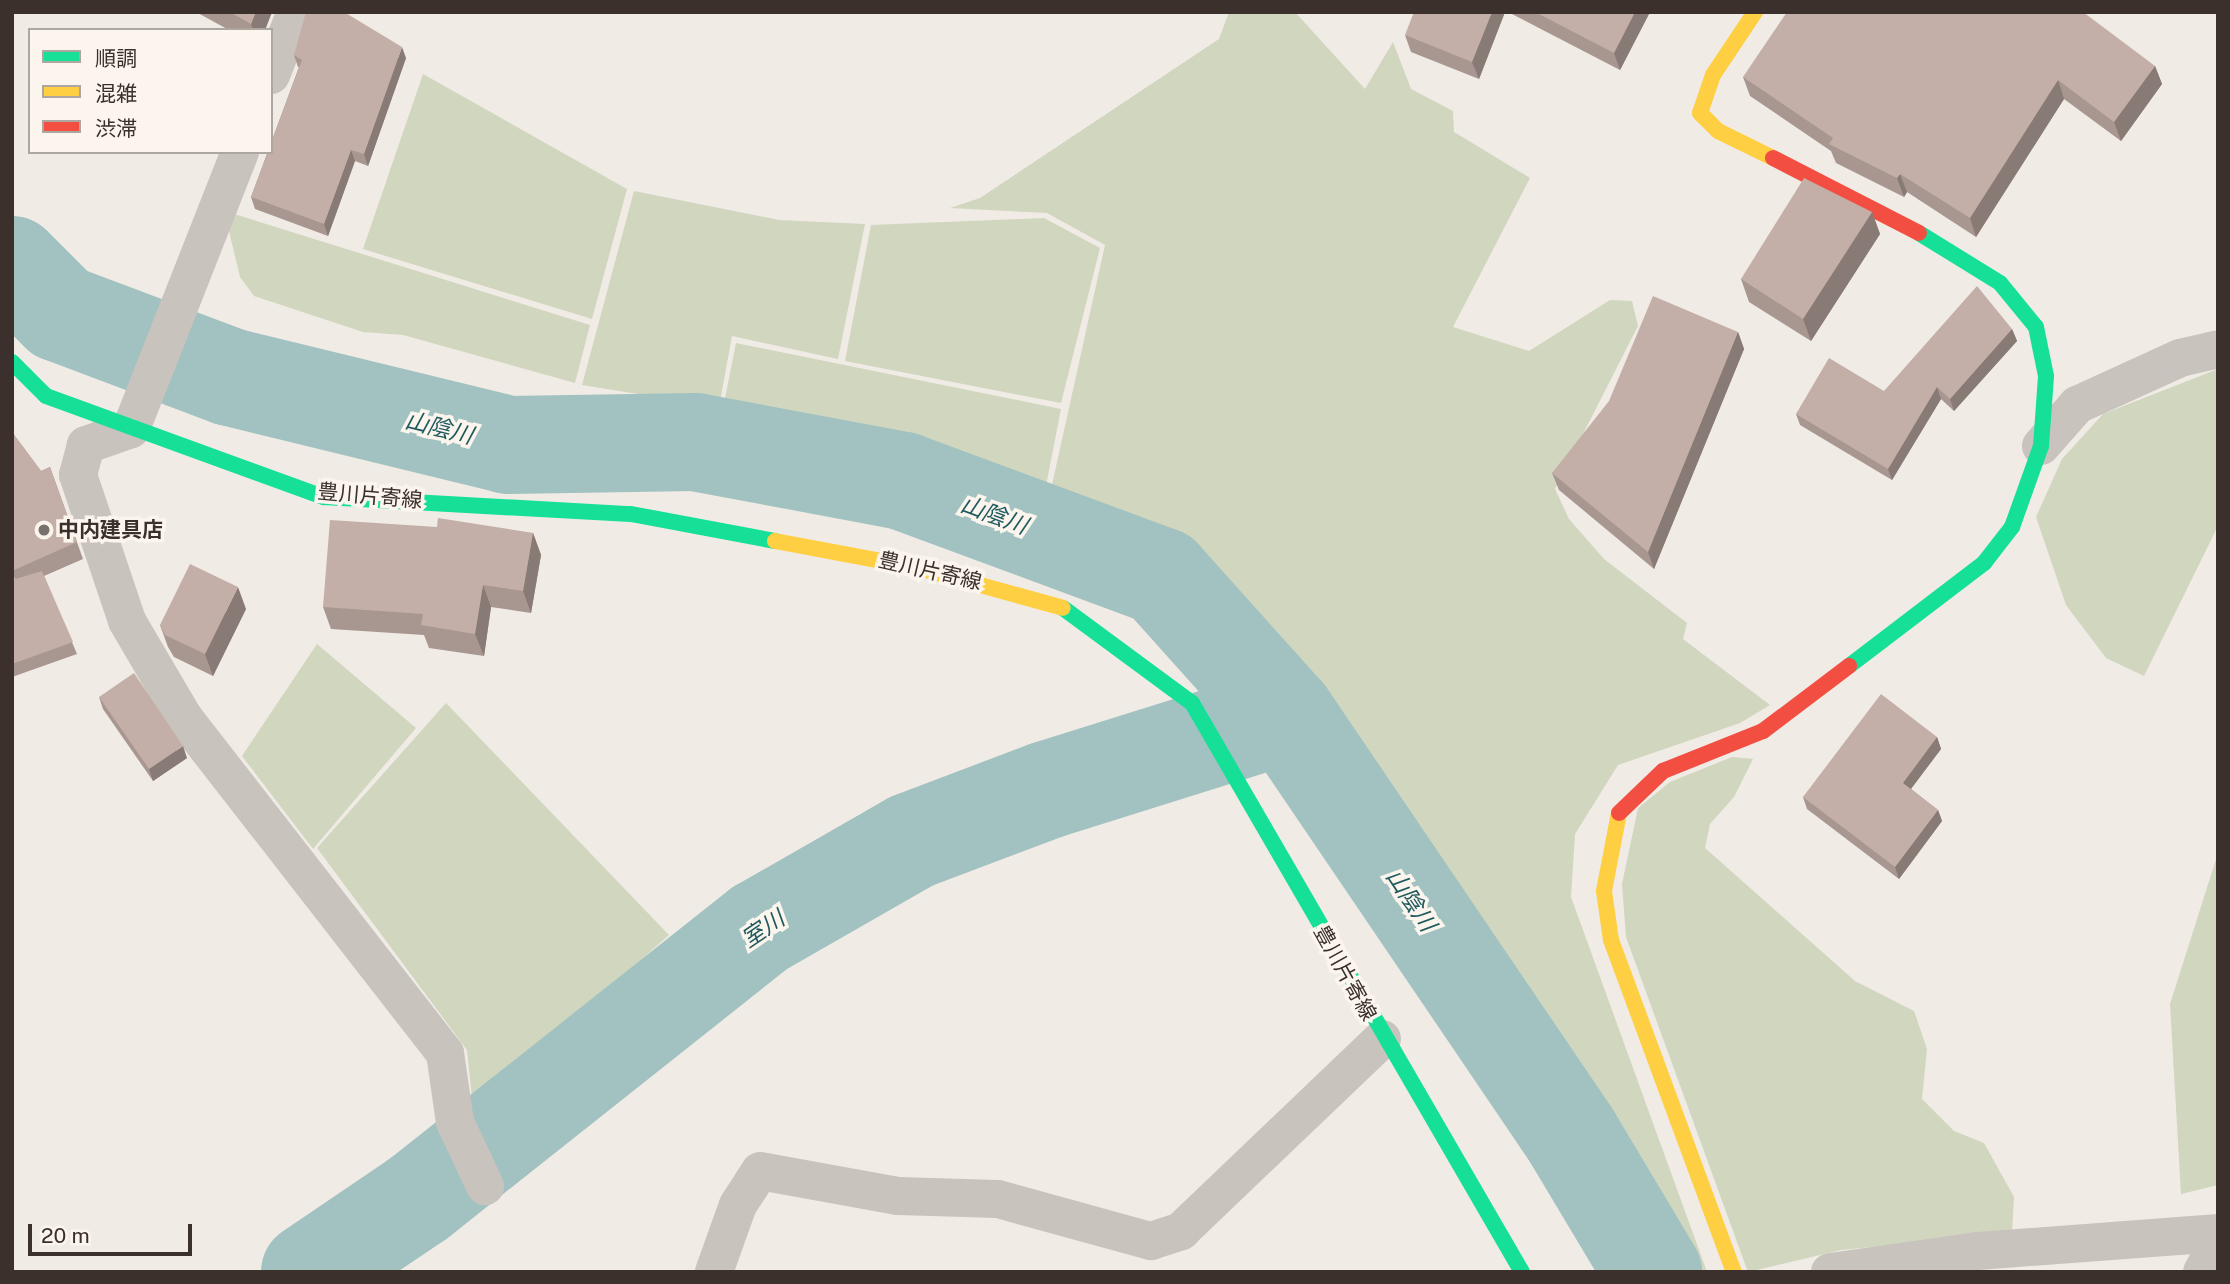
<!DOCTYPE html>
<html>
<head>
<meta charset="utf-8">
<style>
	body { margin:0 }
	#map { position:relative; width:2230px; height:1284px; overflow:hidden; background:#f0ebe5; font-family:"Public Sans","Noto Sans JP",sans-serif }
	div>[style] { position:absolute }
	.green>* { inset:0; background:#d1d6bf }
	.river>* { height:98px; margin:-49px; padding:0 49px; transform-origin:49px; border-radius:49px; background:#a1c2c1 }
	.street>* { height:38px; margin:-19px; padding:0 19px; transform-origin:19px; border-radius:19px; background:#c9c3be }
	.fast>* { height:16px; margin:-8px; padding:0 8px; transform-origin:8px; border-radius:8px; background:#16e098 }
	.slow>* { height:16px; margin:-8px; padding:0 8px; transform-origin:8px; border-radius:8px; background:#ffcf43 }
	.jam>* { height:16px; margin:-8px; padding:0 8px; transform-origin:8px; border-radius:8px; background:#f24e42 }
	.wall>* { inset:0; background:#a89690 }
	.shaded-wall>* { inset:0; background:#887a75 }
	.building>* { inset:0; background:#c3afa7 }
	.dots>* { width:19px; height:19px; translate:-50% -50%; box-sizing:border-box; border:4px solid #fbf5ee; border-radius:50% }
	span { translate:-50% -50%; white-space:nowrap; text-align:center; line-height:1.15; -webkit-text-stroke:7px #fbf5ee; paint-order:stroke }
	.street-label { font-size:21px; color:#3b302b }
	.poi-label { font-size:21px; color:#3b302b; font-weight:700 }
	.left { translate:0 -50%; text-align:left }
	.water-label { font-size:23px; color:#1f5a5e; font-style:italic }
	.frame { position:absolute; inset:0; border:14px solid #3b302b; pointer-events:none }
	.legend { position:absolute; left:28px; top:28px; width:245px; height:126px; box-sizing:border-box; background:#fbf5ee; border:2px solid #aea6a0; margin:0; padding:9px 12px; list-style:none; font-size:21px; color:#3b302b }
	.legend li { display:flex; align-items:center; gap:14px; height:35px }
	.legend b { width:35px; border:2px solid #aea6a0 }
	.scale { position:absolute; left:28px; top:1224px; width:164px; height:32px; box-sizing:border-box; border:4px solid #3b302b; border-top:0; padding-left:9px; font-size:21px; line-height:24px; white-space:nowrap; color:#3b302b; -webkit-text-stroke:5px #fbf5ee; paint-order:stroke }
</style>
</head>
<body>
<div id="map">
	<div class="green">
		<div style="clip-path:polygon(1229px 12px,1295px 12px,1365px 89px,1393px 42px,1411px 89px,1453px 111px,1454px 132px,1530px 178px,1453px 327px,1529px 351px,1610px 300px,1632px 301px,1638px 326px,1555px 489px,1569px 519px,1604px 559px,1687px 623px,1683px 639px,1770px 705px,1740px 723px,1618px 765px,1575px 834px,1571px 897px,1707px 1272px,1688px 1272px,1450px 905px,1310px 709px,1175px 569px,1046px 512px,1105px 245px,1047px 213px,950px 208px,980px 198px,1219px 39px)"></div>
		<div style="clip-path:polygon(423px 74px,627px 189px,592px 319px,363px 249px)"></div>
		<div style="clip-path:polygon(634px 191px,779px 220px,865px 224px,838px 359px,732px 336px,719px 407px,582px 385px)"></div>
		<div style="clip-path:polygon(234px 214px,590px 325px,575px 383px,403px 335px,363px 332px,254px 296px,240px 277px,228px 227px)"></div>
		<div style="clip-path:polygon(1044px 218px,1100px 248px,1061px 403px,845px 361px,871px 225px)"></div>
		<div style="clip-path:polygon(736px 343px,1061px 409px,1042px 506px,838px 430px,723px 408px)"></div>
		<div style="clip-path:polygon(2218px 369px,2218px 526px,2144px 676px,2106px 658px,2066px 605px,2036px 517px,2062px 459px,2103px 414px)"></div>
		<div style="clip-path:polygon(317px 644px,416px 728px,313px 849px,242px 756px)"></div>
		<div style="clip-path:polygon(446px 703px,669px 935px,473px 1108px,467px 1050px,317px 848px)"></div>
		<div style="clip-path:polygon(1732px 757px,1753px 759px,1734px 797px,1710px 824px,1705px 848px,1855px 981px,1914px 1011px,1927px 1049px,1922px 1099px,1954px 1131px,1984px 1143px,2014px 1197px,2012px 1233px,1841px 1250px,1748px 1272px,1626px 937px,1622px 884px,1638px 808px,1670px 782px)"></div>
		<div style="clip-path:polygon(2218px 853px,2218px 1185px,2181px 1194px,2170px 1004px)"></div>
	</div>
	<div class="river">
		<div style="left:12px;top:265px;width:68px;rotate:45deg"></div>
		<div style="left:60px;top:313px;width:182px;rotate:20.6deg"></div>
		<div style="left:230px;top:377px;width:286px;rotate:13.7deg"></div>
		<div style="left:508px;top:445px;width:187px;rotate:-0.9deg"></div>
		<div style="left:695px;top:442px;width:212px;rotate:10.6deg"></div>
		<div style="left:903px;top:481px;width:276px;rotate:20.3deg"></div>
		<div style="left:1162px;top:577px;width:186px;rotate:48.1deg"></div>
		<div style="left:1286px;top:715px;width:508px;rotate:55.84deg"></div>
		<div style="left:1571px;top:1135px;width:160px;rotate:59.1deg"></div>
		<div style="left:310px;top:1272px;width:130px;rotate:-34.1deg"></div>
		<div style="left:418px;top:1199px;width:436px;rotate:-38.4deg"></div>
		<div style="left:760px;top:928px;width:175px;rotate:-29.8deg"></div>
		<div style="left:912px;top:841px;width:144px;rotate:-20.7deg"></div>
		<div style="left:1047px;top:790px;width:250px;rotate:-17.4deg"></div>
	</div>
	<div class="street">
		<div style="left:271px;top:75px;width:68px;rotate:-68.4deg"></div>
		<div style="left:240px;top:152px;width:298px;rotate:111.5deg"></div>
		<div style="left:131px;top:429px;width:48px;rotate:160.4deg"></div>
		<div style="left:86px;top:445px;width:31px;rotate:105deg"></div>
		<div style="left:78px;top:475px;width:154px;rotate:71.4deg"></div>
		<div style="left:127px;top:621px;width:113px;rotate:59.6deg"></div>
		<div style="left:184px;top:718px;width:425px;rotate:52.1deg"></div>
		<div style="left:445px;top:1053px;width:70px;rotate:81.8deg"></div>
		<div style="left:455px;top:1122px;width:71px;rotate:64.9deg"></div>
		<div style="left:2041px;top:446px;width:55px;rotate:-48.7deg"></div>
		<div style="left:2077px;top:405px;width:113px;rotate:-24.5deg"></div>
		<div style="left:2180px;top:358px;width:39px;rotate:-13deg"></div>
		<div style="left:714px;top:1272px;width:71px;rotate:-70.3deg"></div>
		<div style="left:738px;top:1205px;width:40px;rotate:-57.1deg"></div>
		<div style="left:760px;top:1171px;width:140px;rotate:10.3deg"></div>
		<div style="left:898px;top:1196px;width:100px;rotate:1.7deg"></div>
		<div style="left:998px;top:1199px;width:159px;rotate:15.4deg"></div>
		<div style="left:1151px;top:1241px;width:32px;rotate:-18deg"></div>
		<div style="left:1181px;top:1231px;width:278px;rotate:-43.7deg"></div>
		<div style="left:1830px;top:1272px;width:149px;rotate:-8.1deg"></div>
		<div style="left:1978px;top:1251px;width:241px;rotate:-4.3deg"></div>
		<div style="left:2202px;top:1272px;width:33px;rotate:-61deg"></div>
	</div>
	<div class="fast">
		<div style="left:12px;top:362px;width:48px;rotate:45deg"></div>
		<div style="left:46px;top:396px;width:296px;rotate:20deg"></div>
		<div style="left:324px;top:497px;width:307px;rotate:3.2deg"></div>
		<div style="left:631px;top:514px;width:147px;rotate:10.6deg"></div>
		<div style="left:1063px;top:608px;width:160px;rotate:36.4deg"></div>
		<div style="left:1192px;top:703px;width:658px;rotate:59.89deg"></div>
		<div style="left:1849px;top:666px;width:170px;rotate:-37.3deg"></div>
		<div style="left:1984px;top:563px;width:46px;rotate:-52.1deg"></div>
		<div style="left:2012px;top:527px;width:86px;rotate:-70.3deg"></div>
		<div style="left:2041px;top:446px;width:70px;rotate:-85.9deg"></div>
		<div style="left:2046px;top:376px;width:50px;rotate:-101.5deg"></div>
		<div style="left:2036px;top:327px;width:57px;rotate:-129.3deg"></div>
		<div style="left:2000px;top:283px;width:95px;rotate:-148.3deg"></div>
	</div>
	<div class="slow">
		<div style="left:1755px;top:12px;width:76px;rotate:123.7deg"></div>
		<div style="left:1713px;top:75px;width:40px;rotate:108.9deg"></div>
		<div style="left:1700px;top:113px;width:25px;rotate:45deg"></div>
		<div style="left:1718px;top:131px;width:61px;rotate:26.1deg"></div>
		<div style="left:775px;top:541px;width:147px;rotate:10.6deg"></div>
		<div style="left:919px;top:568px;width:149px;rotate:15.5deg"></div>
		<div style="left:1619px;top:813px;width:79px;rotate:100.9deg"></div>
		<div style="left:1604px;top:891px;width:49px;rotate:81.9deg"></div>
		<div style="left:1611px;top:940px;width:354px;rotate:69.7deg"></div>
	</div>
	<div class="jam">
		<div style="left:1773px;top:158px;width:164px;rotate:27.2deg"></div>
		<div style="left:1619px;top:813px;width:61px;rotate:-43.7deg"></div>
		<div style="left:1663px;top:771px;width:108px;rotate:-21.8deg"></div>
		<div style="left:1763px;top:731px;width:108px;rotate:-37.1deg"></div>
	</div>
	<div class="wall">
		<div style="clip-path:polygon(196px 12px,272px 12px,265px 30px,229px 30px)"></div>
		<div style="clip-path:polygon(1505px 12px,1479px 79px,1411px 52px,1405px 35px)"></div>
		<div style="clip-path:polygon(1508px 12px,1650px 12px,1620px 70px)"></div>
		<div style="clip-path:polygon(294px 55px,406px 58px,368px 166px,355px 161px,328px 236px,255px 209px,251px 197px,299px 67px,298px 67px)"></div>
		<div style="clip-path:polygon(2155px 66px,2162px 84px,2121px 141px,2064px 99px,1976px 237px,1907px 192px,1904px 197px,1836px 163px,1831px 151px,1750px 96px,1743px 77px)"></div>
		<div style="clip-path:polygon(1872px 212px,1880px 234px,1811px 341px,1749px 302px,1741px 279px)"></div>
		<div style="clip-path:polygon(2012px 329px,2017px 341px,1954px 411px,1941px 399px,1892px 480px,1800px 425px,1796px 414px,1884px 391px)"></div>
		<div style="clip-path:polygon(1738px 332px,1744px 349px,1654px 569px,1559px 490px,1552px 473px)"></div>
		<div style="clip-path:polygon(12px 432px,41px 471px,50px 467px,83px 559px,44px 576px,77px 654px,12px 677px,12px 580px,15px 579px,12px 574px)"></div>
		<div style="clip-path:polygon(437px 527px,533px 533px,541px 555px,531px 613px,491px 607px,484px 656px,429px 648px,424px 635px,331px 629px,323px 607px)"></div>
		<div style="clip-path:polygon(246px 609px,213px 676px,174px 657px,168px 647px,160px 625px)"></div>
		<div style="clip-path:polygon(99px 697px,187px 758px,153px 781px,103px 709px)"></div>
		<div style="clip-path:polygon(1937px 737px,1941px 749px,1911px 789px,1938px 810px,1942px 821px,1899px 879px,1807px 809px,1803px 797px)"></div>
	</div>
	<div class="shaded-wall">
		<div style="clip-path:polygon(256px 12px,272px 12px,265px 30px,253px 30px,251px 24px)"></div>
		<div style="clip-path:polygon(1492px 12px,1505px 12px,1479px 79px,1472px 62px)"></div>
		<div style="clip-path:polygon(1635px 12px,1650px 12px,1620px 70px,1614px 53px)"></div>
		<div style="clip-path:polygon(402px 47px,406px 58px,368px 166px,364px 154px)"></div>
		<div style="clip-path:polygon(2155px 66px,2162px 84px,2121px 141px,2114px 122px)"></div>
		<div style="clip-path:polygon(2058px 80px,2064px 99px,1976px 237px,1970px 218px)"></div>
		<div style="clip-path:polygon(351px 150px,355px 161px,328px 236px,324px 224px)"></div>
		<div style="clip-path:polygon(1900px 174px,1907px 192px,1904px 197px,1897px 178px)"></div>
		<div style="clip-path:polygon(1872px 212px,1880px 234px,1811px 341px,1803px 319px)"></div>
		<div style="clip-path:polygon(2012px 329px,2017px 341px,1954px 411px,1950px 399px)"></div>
		<div style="clip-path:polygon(1738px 332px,1744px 349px,1654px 569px,1648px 552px)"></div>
		<div style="clip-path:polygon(1937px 387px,1941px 399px,1892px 480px,1888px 469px)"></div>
		<div style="clip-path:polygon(533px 533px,541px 555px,531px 613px,523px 591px)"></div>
		<div style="clip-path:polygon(483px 585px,491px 607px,484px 656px,475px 634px)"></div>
		<div style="clip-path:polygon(238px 587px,246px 609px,213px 676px,205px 654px)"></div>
		<div style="clip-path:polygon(1937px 737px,1941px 749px,1907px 794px,1903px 783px)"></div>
		<div style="clip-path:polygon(183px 746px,187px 758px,153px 781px,149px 769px)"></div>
		<div style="clip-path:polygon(1938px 810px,1942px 821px,1899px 879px,1895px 867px)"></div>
	</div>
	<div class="building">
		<div style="clip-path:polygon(230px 12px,256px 12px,251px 24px)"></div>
		<div style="clip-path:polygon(306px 12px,344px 12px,402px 47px,364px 154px,351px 150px,324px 224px,251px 197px,268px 152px,271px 152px,271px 143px,302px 60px,294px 55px)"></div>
		<div style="clip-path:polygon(1414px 12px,1492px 12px,1472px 62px,1405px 35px)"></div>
		<div style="clip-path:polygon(1535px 12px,1635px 12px,1614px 53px)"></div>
		<div style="clip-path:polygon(1787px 12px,2083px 12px,2155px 66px,2114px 122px,2058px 80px,1970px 218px,1900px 174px,1897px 178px,1829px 144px,1833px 138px,1743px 77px)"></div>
		<div style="clip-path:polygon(1804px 178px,1872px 212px,1803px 319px,1741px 279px)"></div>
		<div style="clip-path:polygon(1977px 286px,2012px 329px,1950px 399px,1937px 387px,1888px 469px,1796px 414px,1829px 358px,1884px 391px)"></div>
		<div style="clip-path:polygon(1653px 296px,1738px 332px,1648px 552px,1552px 473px,1609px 401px)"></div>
		<div style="clip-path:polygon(12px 432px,41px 471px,50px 467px,77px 542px,12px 571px)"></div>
		<div style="clip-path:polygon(438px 518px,533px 533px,523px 591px,483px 585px,475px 634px,421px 625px,423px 614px,323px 607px,330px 520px,437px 527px)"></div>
		<div style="clip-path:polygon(190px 564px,238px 587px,205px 654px,165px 635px,160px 625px)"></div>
		<div style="clip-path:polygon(42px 571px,73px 642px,12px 664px,12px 580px)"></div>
		<div style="clip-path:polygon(134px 673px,183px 746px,149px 769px,99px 697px)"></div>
		<div style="clip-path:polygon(1881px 694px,1937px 737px,1903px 783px,1938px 810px,1895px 867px,1803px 797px)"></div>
	</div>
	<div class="dots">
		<div style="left:44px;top:530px;background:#7a716c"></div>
	</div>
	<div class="street-label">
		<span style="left:370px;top:496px;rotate:5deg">豊川片寄線</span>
		<span style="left:930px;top:571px;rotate:13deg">豊川片寄線</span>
		<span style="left:1345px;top:973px;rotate:61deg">豊川片寄線</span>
	</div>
	<div class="poi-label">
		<span class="left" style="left:58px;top:530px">中内建具店</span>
	</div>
	<div class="water-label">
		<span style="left:439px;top:428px;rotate:14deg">山陰川</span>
		<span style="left:994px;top:515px;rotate:20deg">山陰川</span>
		<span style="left:1411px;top:900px;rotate:56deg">山陰川</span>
		<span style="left:763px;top:929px;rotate:-34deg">室川</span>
	</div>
	<div class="frame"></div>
	<ul class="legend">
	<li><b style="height:9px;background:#16e098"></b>順調</li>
	<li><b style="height:9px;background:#ffcf43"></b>混雑</li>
	<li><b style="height:9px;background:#f24e42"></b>渋滞</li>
	</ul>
	<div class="scale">20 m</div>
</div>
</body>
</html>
